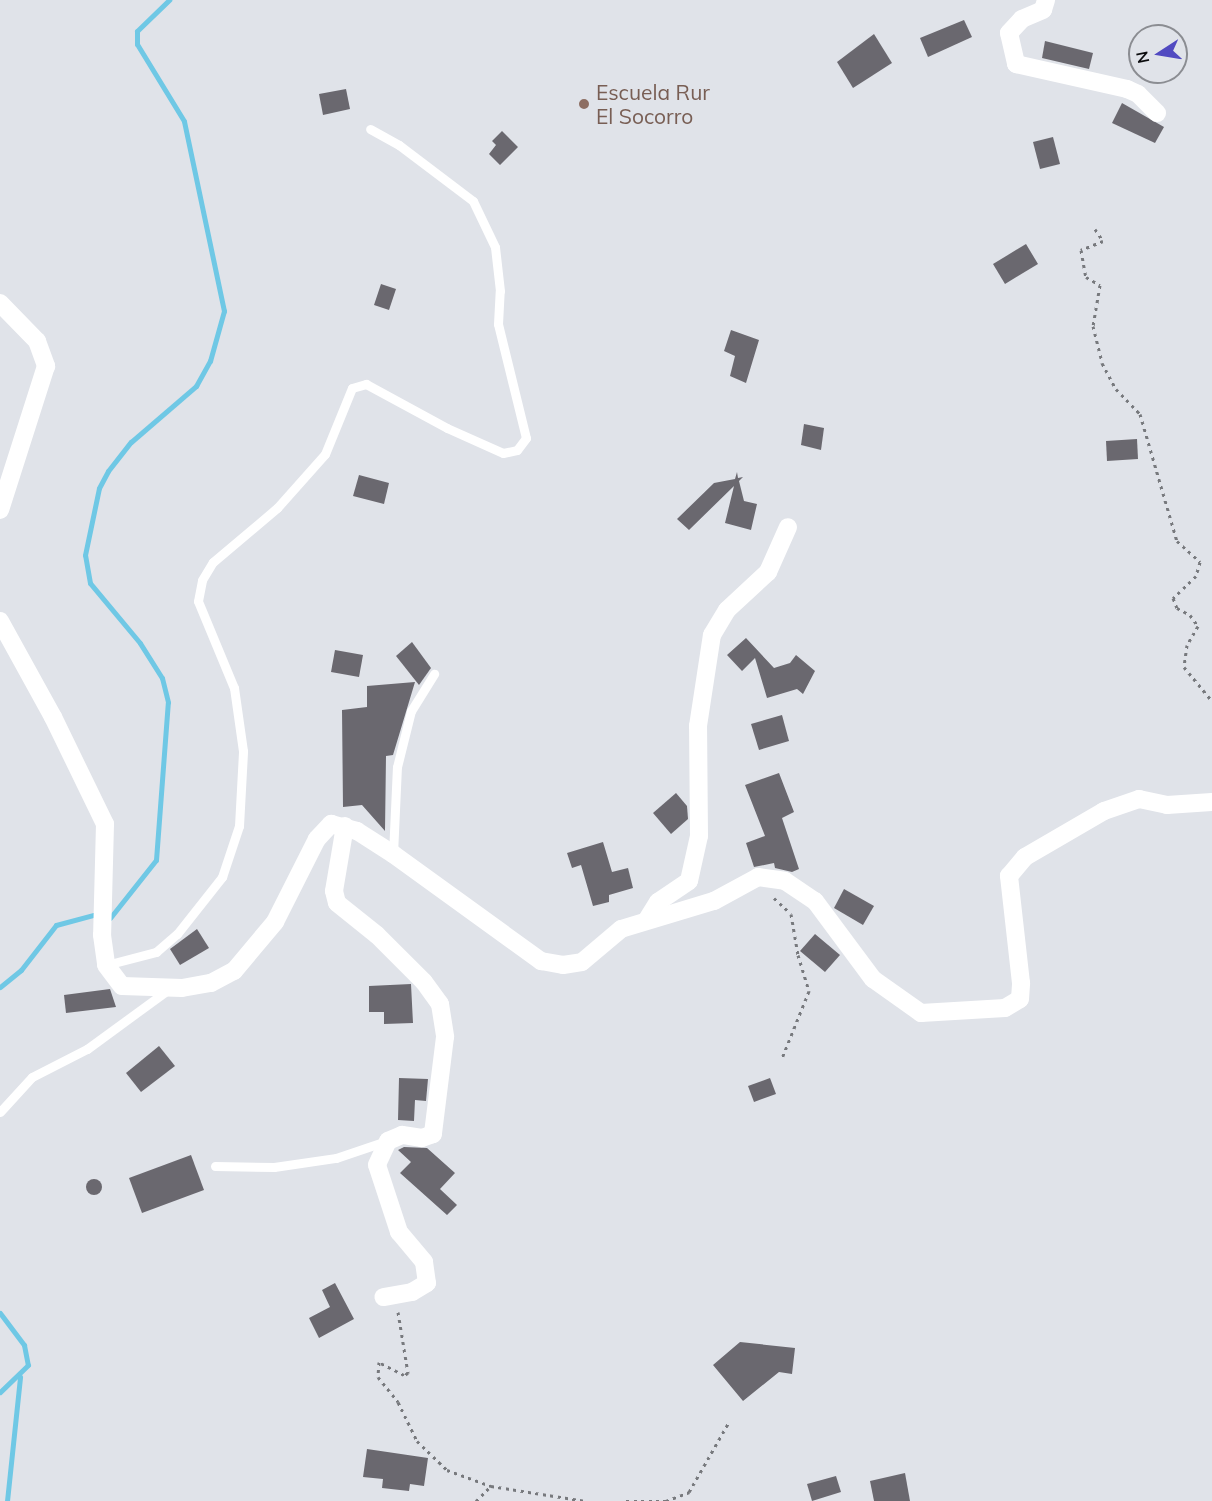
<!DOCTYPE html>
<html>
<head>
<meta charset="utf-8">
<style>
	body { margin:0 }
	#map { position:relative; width:1212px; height:1501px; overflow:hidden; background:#e0e3e9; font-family:Mulish,sans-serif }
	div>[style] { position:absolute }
	.stream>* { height:5px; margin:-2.5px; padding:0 2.5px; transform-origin:2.5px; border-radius:2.5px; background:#6fc8e5 }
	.building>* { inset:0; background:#6a686f }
	.round { border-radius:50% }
	.path>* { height:3px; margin-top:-1.5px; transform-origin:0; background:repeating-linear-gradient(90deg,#77797d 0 3px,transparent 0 7.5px) }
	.lane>* { height:9px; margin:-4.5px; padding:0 4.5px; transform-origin:4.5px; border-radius:4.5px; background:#fff }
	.street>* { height:18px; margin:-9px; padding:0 9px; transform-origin:9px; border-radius:9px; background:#fff }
	.dots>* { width:16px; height:16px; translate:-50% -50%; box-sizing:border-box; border:3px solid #e0e3e9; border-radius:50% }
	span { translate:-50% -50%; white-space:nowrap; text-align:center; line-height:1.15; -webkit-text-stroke:5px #e0e3e9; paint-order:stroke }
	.education-label { font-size:21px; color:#785e54 }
	.left { translate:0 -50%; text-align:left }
	.north { position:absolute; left:1128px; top:24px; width:60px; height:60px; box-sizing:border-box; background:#e0e3e9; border:2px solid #8b8d92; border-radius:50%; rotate:258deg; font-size:16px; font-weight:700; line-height:24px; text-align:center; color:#0c0d0f }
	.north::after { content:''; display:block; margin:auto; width:21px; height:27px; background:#514ac1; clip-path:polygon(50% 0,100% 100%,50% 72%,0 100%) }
</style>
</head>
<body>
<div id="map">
	<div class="stream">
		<div style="left:110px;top:918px;width:74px;rotate:-51.6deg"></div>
		<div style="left:156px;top:860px;width:158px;rotate:-85.7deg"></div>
		<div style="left:168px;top:702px;width:25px;rotate:-104deg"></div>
		<div style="left:162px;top:678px;width:41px;rotate:-122.2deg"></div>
		<div style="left:140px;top:643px;width:78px;rotate:-129.8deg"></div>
		<div style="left:90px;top:583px;width:28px;rotate:-100deg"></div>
		<div style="left:85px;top:555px;width:68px;rotate:-78.2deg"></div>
		<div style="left:99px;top:488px;width:19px;rotate:-62deg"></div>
		<div style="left:108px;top:471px;width:37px;rotate:-52deg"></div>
		<div style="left:131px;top:442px;width:86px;rotate:-40.7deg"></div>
		<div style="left:196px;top:386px;width:29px;rotate:-61deg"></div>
		<div style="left:210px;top:361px;width:52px;rotate:-74.4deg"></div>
		<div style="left:224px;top:311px;width:194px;rotate:-101.9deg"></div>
		<div style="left:184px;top:121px;width:90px;rotate:-121.4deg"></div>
		<div style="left:137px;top:44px;width:13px;rotate:-90deg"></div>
		<div style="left:137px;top:31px;width:45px;rotate:-44.1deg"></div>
		<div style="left:0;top:987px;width:27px;rotate:-39deg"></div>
		<div style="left:21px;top:970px;width:57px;rotate:-52.1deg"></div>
		<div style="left:56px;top:925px;width:39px;rotate:-15deg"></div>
		<div style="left:0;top:1313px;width:40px;rotate:53deg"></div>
		<div style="left:24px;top:1345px;width:20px;rotate:79deg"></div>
		<div style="left:28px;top:1365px;width:39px;rotate:136deg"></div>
		<div style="left:7px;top:1501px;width:125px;rotate:-84deg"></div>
	</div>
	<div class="building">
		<div style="clip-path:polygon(964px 20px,972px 37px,928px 57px,920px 38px)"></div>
		<div style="clip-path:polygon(874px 34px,892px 63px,853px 88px,837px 62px)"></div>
		<div style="clip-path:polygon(1045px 41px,1093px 53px,1089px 69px,1042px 58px)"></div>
		<div style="clip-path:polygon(346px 89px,350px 109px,323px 115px,319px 94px)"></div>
		<div style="clip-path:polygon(1122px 103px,1164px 127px,1155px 143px,1112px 123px)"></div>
		<div style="clip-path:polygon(502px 131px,518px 147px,500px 165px,489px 154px,496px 145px,492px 141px)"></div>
		<div style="clip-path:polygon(1053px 137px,1060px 164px,1040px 169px,1033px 142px)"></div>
		<div style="clip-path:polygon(1026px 244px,1038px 264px,1005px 284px,993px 264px)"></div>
		<div style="clip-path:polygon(381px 284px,396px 289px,389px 310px,374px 305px)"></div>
		<div style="clip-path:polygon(731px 330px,759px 340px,746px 383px,730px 376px,735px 356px,724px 351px)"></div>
		<div style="clip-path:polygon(804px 424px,824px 428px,821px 450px,801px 445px)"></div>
		<div style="clip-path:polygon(1137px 439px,1138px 459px,1107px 461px,1106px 441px)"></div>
		<div style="clip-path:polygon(737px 472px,738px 478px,743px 477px,739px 481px,744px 501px,757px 504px,751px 530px,725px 523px,734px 486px,689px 530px,677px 519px,714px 483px,735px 479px)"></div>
		<div style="clip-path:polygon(359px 475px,389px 483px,384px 504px,353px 496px)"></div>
		<div style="clip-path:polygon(746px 638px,774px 668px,790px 663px,796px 655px,815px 671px,803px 694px,797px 689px,767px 698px,755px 658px,742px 671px,727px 655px)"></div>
		<div style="clip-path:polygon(412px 642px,431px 668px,419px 685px,396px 656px)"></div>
		<div style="clip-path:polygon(335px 650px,363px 655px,359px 677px,331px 672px)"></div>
		<div style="clip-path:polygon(415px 682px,393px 755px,386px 756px,385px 831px,362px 805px,343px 807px,342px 710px,367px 707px,367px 686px)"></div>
		<div style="clip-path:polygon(782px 715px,789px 741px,759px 750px,751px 724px)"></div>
		<div style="clip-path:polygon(779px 773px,794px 812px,782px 818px,799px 869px,792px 872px,775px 868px,774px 863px,754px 867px,746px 843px,765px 836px,745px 785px)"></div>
		<div style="clip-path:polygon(676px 793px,687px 806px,688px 819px,671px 834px,653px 813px)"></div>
		<div style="clip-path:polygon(603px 842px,612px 872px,628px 868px,633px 888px,609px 895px,609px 902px,593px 906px,581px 865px,572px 868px,567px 853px)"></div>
		<div style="clip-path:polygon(844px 889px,874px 906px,863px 925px,834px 908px)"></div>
		<div style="clip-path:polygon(197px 929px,209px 948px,180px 965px,170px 949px)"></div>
		<div style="clip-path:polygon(815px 934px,840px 955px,825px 972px,800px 951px)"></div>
		<div style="clip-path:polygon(411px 984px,413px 1023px,384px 1024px,384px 1012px,369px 1012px,369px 986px)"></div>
		<div style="clip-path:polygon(110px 989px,116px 1007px,66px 1013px,64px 995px)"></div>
		<div style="clip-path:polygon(159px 1046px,175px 1066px,141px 1092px,126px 1073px)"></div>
		<div style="clip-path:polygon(399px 1078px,428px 1079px,426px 1101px,415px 1100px,414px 1121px,398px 1120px)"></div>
		<div style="clip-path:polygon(770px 1078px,776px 1094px,754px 1102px,748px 1086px)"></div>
		<div style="clip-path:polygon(404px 1147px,427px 1148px,455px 1173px,440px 1189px,457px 1205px,447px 1215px,400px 1173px,411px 1162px,398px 1150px)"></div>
		<div style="clip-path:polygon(191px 1155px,204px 1190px,142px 1213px,129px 1178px)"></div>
		<div class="round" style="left:86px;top:1179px;width:16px;height:16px"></div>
		<div style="clip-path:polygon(335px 1283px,354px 1319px,319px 1338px,309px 1318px,330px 1307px,322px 1290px)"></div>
		<div style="clip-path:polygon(740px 1342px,795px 1348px,792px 1374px,779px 1372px,743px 1401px,713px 1365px)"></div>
		<div style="clip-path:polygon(367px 1449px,428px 1458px,424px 1486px,410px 1484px,409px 1491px,382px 1488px,383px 1479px,363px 1477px)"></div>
		<div style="clip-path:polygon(905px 1473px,910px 1501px,874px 1501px,870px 1481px)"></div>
		<div style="clip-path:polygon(836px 1476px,841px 1492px,812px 1501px,807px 1484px)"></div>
	</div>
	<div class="path">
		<div style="left:1095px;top:229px;width:14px;rotate:56deg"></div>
		<div style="left:1103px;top:241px;width:24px;rotate:158deg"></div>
		<div style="left:1081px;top:250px;width:27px;rotate:80deg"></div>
		<div style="left:1086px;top:277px;width:16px;rotate:30deg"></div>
		<div style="left:1100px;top:285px;width:42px;rotate:99.7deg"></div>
		<div style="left:1093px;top:326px;width:38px;rotate:76deg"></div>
		<div style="left:1102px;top:363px;width:30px;rotate:62deg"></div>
		<div style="left:1116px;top:389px;width:35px;rotate:46deg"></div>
		<div style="left:1140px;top:414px;width:132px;rotate:73.8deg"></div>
		<div style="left:1177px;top:541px;width:31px;rotate:42deg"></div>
		<div style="left:1200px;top:562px;width:15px;rotate:106deg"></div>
		<div style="left:1196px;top:576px;width:32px;rotate:136deg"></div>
		<div style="left:1173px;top:598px;width:11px;rotate:68deg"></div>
		<div style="left:1177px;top:608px;width:15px;rotate:28deg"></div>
		<div style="left:1190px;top:615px;width:14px;rotate:54deg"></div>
		<div style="left:1198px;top:626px;width:22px;rotate:120deg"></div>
		<div style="left:1187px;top:645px;width:22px;rotate:98deg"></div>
		<div style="left:1184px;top:667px;width:44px;rotate:50.5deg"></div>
		<div style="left:774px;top:898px;width:23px;rotate:43deg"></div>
		<div style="left:791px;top:914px;width:42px;rotate:80.3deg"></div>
		<div style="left:798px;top:955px;width:38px;rotate:73deg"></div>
		<div style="left:809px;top:991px;width:72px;rotate:111.9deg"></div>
		<div style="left:398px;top:1312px;width:62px;rotate:80.7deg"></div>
		<div style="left:408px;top:1373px;width:4px;rotate:153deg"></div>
		<div style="left:404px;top:1375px;width:28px;rotate:-153deg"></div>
		<div style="left:379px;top:1362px;width:15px;rotate:94deg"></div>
		<div style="left:378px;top:1377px;width:32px;rotate:51deg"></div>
		<div style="left:398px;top:1402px;width:43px;rotate:64deg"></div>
		<div style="left:417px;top:1441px;width:42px;rotate:44deg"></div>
		<div style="left:447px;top:1470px;width:47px;rotate:20deg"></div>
		<div style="left:491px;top:1486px;width:96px;rotate:9deg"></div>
		<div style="left:476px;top:1501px;width:21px;rotate:-45deg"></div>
		<div style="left:626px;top:1501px;width:40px"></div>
		<div style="left:666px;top:1501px;width:25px;rotate:-21deg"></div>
		<div style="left:689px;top:1492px;width:81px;rotate:-60.3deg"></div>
	</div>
	<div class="lane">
		<div style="left:393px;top:854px;width:87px;rotate:-87.4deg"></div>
		<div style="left:397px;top:767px;width:58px;rotate:-76deg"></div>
		<div style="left:411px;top:711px;width:44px;rotate:-58.1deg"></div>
		<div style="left:106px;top:965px;width:52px;rotate:-14.6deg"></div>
		<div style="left:156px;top:952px;width:28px;rotate:-41deg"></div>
		<div style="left:177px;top:934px;width:73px;rotate:-51.7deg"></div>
		<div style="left:222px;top:877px;width:54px;rotate:-71.6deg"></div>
		<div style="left:239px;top:826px;width:75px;rotate:-86.9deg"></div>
		<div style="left:243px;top:751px;width:64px;rotate:-98.1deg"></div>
		<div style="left:234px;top:688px;width:94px;rotate:-112.5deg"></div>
		<div style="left:198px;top:601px;width:21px;rotate:-79deg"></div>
		<div style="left:202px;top:580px;width:21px;rotate:-59deg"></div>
		<div style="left:213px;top:562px;width:84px;rotate:-40.2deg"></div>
		<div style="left:277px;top:508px;width:72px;rotate:-48.4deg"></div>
		<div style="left:325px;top:454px;width:71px;rotate:-67.8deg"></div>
		<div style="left:352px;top:388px;width:15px;rotate:-16deg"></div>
		<div style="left:366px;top:384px;width:92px;rotate:28.5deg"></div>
		<div style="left:447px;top:428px;width:61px;rotate:24.1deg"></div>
		<div style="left:503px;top:453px;width:14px;rotate:-12deg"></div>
		<div style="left:517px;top:450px;width:15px;rotate:-53deg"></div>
		<div style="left:526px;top:438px;width:117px;rotate:-103.8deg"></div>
		<div style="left:498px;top:324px;width:33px;rotate:-87deg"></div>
		<div style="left:500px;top:291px;width:44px;rotate:-96.5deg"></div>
		<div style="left:495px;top:247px;width:51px;rotate:-115.6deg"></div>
		<div style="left:473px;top:201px;width:93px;rotate:-142.9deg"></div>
		<div style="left:399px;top:145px;width:33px;rotate:-151deg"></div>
		<div style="left:0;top:1112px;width:47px;rotate:-47.6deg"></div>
		<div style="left:32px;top:1077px;width:62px;rotate:-27deg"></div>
		<div style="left:87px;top:1049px;width:102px;rotate:-36.2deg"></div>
		<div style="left:215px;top:1166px;width:59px;rotate:1deg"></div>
		<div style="left:274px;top:1167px;width:63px;rotate:-8.3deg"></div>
		<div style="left:336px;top:1158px;width:53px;rotate:-18.8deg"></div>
	</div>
	<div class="street">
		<div style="left:1046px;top:0;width:10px;rotate:107deg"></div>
		<div style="left:1043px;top:10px;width:23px;rotate:157deg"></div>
		<div style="left:1022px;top:19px;width:19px;rotate:133deg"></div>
		<div style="left:1009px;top:33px;width:32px;rotate:77deg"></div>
		<div style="left:1016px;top:64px;width:114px;rotate:12.7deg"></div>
		<div style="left:1127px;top:89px;width:12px;rotate:24deg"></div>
		<div style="left:1138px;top:94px;width:27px;rotate:45deg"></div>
		<div style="left:0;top:303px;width:53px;rotate:45.8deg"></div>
		<div style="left:37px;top:341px;width:27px;rotate:70deg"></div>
		<div style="left:46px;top:366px;width:151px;rotate:107.7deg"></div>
		<div style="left:0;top:621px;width:110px;rotate:61.1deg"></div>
		<div style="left:53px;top:717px;width:119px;rotate:64.1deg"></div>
		<div style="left:105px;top:824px;width:111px;rotate:91.5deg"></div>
		<div style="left:102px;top:935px;width:30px;rotate:82deg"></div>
		<div style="left:106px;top:965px;width:26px;rotate:53deg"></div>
		<div style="left:122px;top:986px;width:60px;rotate:1.9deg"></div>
		<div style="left:182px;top:988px;width:29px;rotate:-10deg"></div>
		<div style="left:211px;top:983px;width:26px;rotate:-28deg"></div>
		<div style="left:234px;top:971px;width:64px;rotate:-50.1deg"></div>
		<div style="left:275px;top:922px;width:93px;rotate:-63.2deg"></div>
		<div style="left:317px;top:839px;width:21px;rotate:-47deg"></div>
		<div style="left:331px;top:824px;width:27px;rotate:15deg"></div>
		<div style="left:357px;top:831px;width:43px;rotate:32.6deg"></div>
		<div style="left:393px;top:854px;width:183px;rotate:35.9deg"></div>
		<div style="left:541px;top:961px;width:22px;rotate:10deg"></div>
		<div style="left:563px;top:965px;width:19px;rotate:-9deg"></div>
		<div style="left:582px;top:962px;width:51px;rotate:-40.2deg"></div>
		<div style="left:621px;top:929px;width:97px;rotate:-16.8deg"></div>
		<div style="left:714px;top:901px;width:50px;rotate:-28.6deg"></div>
		<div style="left:758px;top:877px;width:27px;rotate:8deg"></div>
		<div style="left:785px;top:881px;width:36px;rotate:34deg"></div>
		<div style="left:815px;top:901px;width:97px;rotate:53.4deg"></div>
		<div style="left:873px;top:979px;width:59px;rotate:35.3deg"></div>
		<div style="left:921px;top:1013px;width:84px;rotate:-3.4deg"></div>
		<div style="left:1005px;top:1008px;width:17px;rotate:-31deg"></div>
		<div style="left:1020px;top:999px;width:16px;rotate:-86deg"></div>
		<div style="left:1021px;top:983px;width:108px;rotate:-96.4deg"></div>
		<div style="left:1009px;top:876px;width:25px;rotate:-50deg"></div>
		<div style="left:1025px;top:857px;width:91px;rotate:-30.2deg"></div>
		<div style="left:1104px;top:811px;width:37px;rotate:-19deg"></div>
		<div style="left:1139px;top:799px;width:29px;rotate:12deg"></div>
		<div style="left:1167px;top:805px;width:45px;rotate:-3.8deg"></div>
		<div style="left:345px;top:826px;width:66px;rotate:99.6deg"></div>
		<div style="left:334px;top:891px;width:12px;rotate:76deg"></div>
		<div style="left:337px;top:903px;width:51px;rotate:38.7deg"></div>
		<div style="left:377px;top:935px;width:66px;rotate:45deg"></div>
		<div style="left:424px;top:982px;width:27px;rotate:54deg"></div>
		<div style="left:440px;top:1004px;width:33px;rotate:81deg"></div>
		<div style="left:445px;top:1037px;width:98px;rotate:97.1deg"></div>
		<div style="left:433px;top:1134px;width:12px;rotate:160deg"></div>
		<div style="left:422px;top:1138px;width:20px;rotate:-171deg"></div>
		<div style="left:402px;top:1135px;width:15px;rotate:157deg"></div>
		<div style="left:388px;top:1141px;width:26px;rotate:115deg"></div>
		<div style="left:377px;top:1165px;width:71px;rotate:71.8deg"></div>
		<div style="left:399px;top:1232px;width:39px;rotate:50deg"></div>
		<div style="left:424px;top:1262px;width:21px;rotate:82deg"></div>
		<div style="left:427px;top:1283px;width:17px;rotate:149deg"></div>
		<div style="left:412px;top:1292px;width:29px;rotate:170deg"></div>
		<div style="left:648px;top:918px;width:19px;rotate:-58deg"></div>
		<div style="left:658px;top:902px;width:37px;rotate:-34deg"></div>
		<div style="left:689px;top:881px;width:46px;rotate:-77.5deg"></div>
		<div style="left:699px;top:836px;width:110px;rotate:-90.5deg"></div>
		<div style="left:698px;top:726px;width:92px;rotate:-81.3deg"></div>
		<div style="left:712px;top:635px;width:29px;rotate:-59deg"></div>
		<div style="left:727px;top:610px;width:56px;rotate:-42.8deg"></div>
		<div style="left:768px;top:572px;width:49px;rotate:-66deg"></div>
	</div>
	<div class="dots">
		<div style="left:584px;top:104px;background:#8d6e63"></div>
	</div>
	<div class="education-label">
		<span class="left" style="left:596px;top:104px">Escuela Rur<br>El Socorro</span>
	</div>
	<div class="north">N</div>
</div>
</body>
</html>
